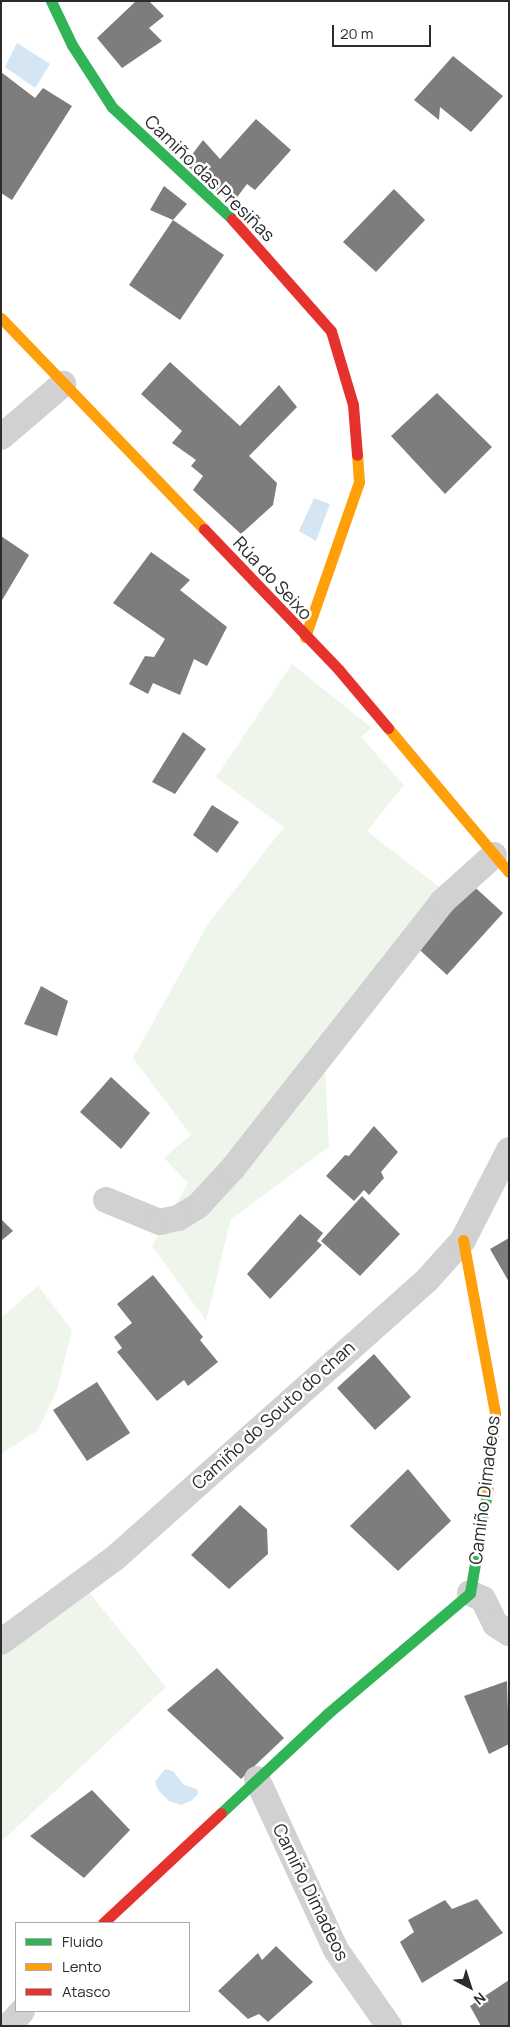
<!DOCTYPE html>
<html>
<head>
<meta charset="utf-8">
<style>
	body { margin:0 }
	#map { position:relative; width:510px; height:2027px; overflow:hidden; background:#fff; font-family:Manrope,sans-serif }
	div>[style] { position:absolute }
	.green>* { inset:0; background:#eef5ea }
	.water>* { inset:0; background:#d4e5f3 }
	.building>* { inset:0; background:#7d7d7d }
	.street>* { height:26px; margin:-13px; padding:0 13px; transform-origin:13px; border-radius:13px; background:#d1d1d1 }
	.fast>* { height:11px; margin:-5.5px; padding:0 5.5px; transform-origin:5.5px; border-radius:5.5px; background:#30b455 }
	.slow>* { height:11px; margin:-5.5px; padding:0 5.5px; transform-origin:5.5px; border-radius:5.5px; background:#ff9f0a }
	.jam>* { height:11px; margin:-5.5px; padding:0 5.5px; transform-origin:5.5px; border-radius:5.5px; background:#e5322d }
	span { translate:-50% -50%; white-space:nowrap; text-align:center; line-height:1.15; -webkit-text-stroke:5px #fff; paint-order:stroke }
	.street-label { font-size:18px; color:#2c2c2c }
	.frame { position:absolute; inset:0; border:2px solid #2c2c2c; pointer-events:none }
	.legend { position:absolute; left:15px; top:1922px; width:175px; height:90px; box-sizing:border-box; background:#fff; border:1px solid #ababab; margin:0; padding:6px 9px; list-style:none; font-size:15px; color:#2c2c2c }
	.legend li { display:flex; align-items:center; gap:10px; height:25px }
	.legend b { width:25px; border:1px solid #ababab }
	.north { position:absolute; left:445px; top:1962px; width:50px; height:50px; -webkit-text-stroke:4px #fff; paint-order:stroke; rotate:140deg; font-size:14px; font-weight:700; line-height:20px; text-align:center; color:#2c2c2c }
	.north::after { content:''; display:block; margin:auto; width:18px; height:22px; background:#2c2c2c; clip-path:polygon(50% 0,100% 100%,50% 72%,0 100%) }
	.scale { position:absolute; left:332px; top:25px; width:99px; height:22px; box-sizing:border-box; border:2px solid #2c2c2c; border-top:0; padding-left:6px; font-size:15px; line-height:18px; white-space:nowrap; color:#2c2c2c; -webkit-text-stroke:4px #fff; paint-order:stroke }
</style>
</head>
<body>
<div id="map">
	<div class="green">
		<div style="clip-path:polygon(292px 664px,372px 728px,361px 737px,404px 785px,367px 831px,443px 890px,325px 1068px,329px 1147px,231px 1219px,206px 1321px,152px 1246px,188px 1183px,164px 1158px,191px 1135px,133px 1058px,208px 924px,284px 827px,216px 777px)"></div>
		<div style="clip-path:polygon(38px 1286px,72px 1330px,57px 1390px,38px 1430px,1px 1454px,1px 1318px)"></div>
		<div style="clip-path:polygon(87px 1590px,166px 1687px,1px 1842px,1px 1651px)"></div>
	</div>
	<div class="water">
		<div style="clip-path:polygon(17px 43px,50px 64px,35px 88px,5px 67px)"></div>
		<div style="clip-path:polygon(314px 498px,330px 504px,316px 541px,299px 531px)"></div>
		<div style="clip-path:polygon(165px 1769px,173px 1771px,184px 1785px,197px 1789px,198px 1794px,191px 1801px,181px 1805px,169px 1801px,158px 1790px,155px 1782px)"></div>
	</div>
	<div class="building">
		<div style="clip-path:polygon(136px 1px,149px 1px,164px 16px,149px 28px,162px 41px,122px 68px,97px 38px)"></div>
		<div style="clip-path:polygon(453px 56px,503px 96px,471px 132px,440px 107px,439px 120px,414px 100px)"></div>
		<div style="clip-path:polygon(1px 72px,35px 98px,43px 88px,72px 106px,12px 200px,1px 193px)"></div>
		<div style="clip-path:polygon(256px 119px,291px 150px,255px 190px,247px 184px,232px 204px,185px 164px,203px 140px,220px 159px)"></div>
		<div style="clip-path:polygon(164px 186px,187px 204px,173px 220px,150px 210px)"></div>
		<div style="clip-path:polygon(394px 189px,425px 220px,376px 272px,343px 242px)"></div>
		<div style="clip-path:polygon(173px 220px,224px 255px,180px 320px,129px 285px)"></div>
		<div style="clip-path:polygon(170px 362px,240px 426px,279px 385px,297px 407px,249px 456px,277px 483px,273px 505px,241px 534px,193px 490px,203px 476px,191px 466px,196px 460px,172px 443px,182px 431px,141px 394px)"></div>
		<div style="clip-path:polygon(437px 393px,492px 447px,445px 494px,391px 436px)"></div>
		<div style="clip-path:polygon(1px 536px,29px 555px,1px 602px)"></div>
		<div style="clip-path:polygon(151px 552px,190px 580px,180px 590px,227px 627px,207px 666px,194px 659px,180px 695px,153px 683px,148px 694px,129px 684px,145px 656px,154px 657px,165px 639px,113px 603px)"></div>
		<div style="clip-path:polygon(183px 732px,206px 749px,175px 794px,152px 782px)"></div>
		<div style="clip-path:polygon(212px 805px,239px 822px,217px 853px,193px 835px)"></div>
		<div style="clip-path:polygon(467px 880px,503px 913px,447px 975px,411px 942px)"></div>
		<div style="clip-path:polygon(41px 986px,68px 1001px,57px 1036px,24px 1024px)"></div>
		<div style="clip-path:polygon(111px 1077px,150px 1113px,121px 1149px,80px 1112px)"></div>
		<div style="clip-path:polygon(374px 1126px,398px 1152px,381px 1172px,384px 1178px,369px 1195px,364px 1190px,354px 1201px,326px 1176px,345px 1155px,349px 1156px)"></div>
		<div style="clip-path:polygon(362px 1196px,400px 1234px,360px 1276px,321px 1241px)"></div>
		<div style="clip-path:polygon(300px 1214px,323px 1233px,317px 1241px,322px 1245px,270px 1299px,247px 1274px)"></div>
		<div style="clip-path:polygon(1px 1219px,13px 1231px,1px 1241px)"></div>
		<div style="clip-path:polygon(509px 1238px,509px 1282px,490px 1249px)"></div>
		<div style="clip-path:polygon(153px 1275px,203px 1337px,200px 1340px,218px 1362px,188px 1386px,184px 1380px,157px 1401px,117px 1352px,122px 1348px,114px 1337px,132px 1323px,117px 1304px)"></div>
		<div style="clip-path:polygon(374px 1354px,411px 1397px,375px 1430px,337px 1388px)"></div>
		<div style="clip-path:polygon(97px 1382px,130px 1433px,87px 1461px,53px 1410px)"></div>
		<div style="clip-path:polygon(408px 1469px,451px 1521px,398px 1571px,350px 1526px)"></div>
		<div style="clip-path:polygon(240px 1505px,267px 1529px,268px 1554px,229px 1589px,191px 1555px)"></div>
		<div style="clip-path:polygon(217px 1668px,284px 1738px,241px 1779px,167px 1710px)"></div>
		<div style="clip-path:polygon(507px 1681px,509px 1744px,489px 1754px,464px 1696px)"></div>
		<div style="clip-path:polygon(92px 1790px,130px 1830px,84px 1878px,30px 1836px)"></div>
		<div style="clip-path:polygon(477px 1899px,503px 1933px,422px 1983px,400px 1942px,414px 1932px,408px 1920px,445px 1900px,452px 1909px)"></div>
		<div style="clip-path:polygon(276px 1946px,313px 1982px,268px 2022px,259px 2014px,248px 2019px,218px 1991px,258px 1953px,262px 1960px)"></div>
		<div style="clip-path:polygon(509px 1980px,509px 2026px,481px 2026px,470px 2006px)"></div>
	</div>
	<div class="street">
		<div style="left:1px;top:437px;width:82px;rotate:-40.5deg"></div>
		<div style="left:106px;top:1200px;width:58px;rotate:22.2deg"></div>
		<div style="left:160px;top:1222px;width:18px;rotate:-13deg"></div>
		<div style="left:178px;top:1218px;width:23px;rotate:-31deg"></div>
		<div style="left:198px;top:1206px;width:52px;rotate:-47.4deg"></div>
		<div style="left:233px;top:1168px;width:338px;rotate:-51.8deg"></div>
		<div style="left:442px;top:902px;width:70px;rotate:-42.1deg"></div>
		<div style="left:470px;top:1593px;width:14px;rotate:25deg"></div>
		<div style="left:483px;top:1599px;width:28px;rotate:64deg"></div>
		<div style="left:495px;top:1624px;width:17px;rotate:33deg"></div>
		<div style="left:1px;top:1642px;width:142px;rotate:-36.4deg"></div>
		<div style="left:115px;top:1558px;width:418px;rotate:-41.7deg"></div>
		<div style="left:427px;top:1280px;width:54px;rotate:-48deg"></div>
		<div style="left:463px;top:1240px;width:101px;rotate:-62.9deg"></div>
		<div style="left:257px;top:1779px;width:188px;rotate:65.2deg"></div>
		<div style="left:336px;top:1950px;width:93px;rotate:55.1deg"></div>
		<div style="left:9px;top:2026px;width:20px;rotate:-49deg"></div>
	</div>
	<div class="fast">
		<div style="left:51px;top:1px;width:49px;rotate:64.5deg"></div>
		<div style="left:72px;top:45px;width:74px;rotate:57.2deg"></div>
		<div style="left:112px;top:107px;width:164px;rotate:43deg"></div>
		<div style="left:221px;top:1813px;width:145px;rotate:-43deg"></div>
		<div style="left:327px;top:1714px;width:187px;rotate:-40.2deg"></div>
		<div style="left:470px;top:1593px;width:101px;rotate:-80.4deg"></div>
	</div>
	<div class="slow">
		<div style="left:1px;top:318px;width:293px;rotate:46.1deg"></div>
		<div style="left:305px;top:637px;width:164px;rotate:-70.8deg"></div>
		<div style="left:359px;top:482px;width:27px;rotate:-94deg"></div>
		<div style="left:388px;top:728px;width:188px;rotate:50deg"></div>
		<div style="left:463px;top:1240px;width:176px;rotate:79.5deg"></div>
		<div style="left:495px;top:1413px;width:80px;rotate:95.7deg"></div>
	</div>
	<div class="jam">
		<div style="left:232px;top:219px;width:149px;rotate:48.5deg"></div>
		<div style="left:331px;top:331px;width:77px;rotate:73.4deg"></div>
		<div style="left:353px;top:405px;width:50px;rotate:85.4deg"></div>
		<div style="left:204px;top:529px;width:195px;rotate:46.2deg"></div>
		<div style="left:339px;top:670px;width:76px;rotate:49.8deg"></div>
		<div style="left:103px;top:1923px;width:161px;rotate:-43deg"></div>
	</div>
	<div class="street-label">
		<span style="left:210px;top:178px;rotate:44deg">Camiño das Presiñas</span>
		<span style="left:273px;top:578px;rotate:47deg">Rúa do Seixo</span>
		<span style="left:273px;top:1415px;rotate:-42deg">Camiño do Souto do chan</span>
		<span style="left:484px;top:1490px;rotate:-83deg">Camiño Dimadeos</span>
		<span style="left:311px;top:1892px;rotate:64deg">Camiño Dimadeos</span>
	</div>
	<div class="frame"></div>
	<ul class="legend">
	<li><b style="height:6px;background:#30b455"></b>Fluido</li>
	<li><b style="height:6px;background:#ff9f0a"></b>Lento</li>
	<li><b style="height:6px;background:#e5322d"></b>Atasco</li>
	</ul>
	<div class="north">N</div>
	<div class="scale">20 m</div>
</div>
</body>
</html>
